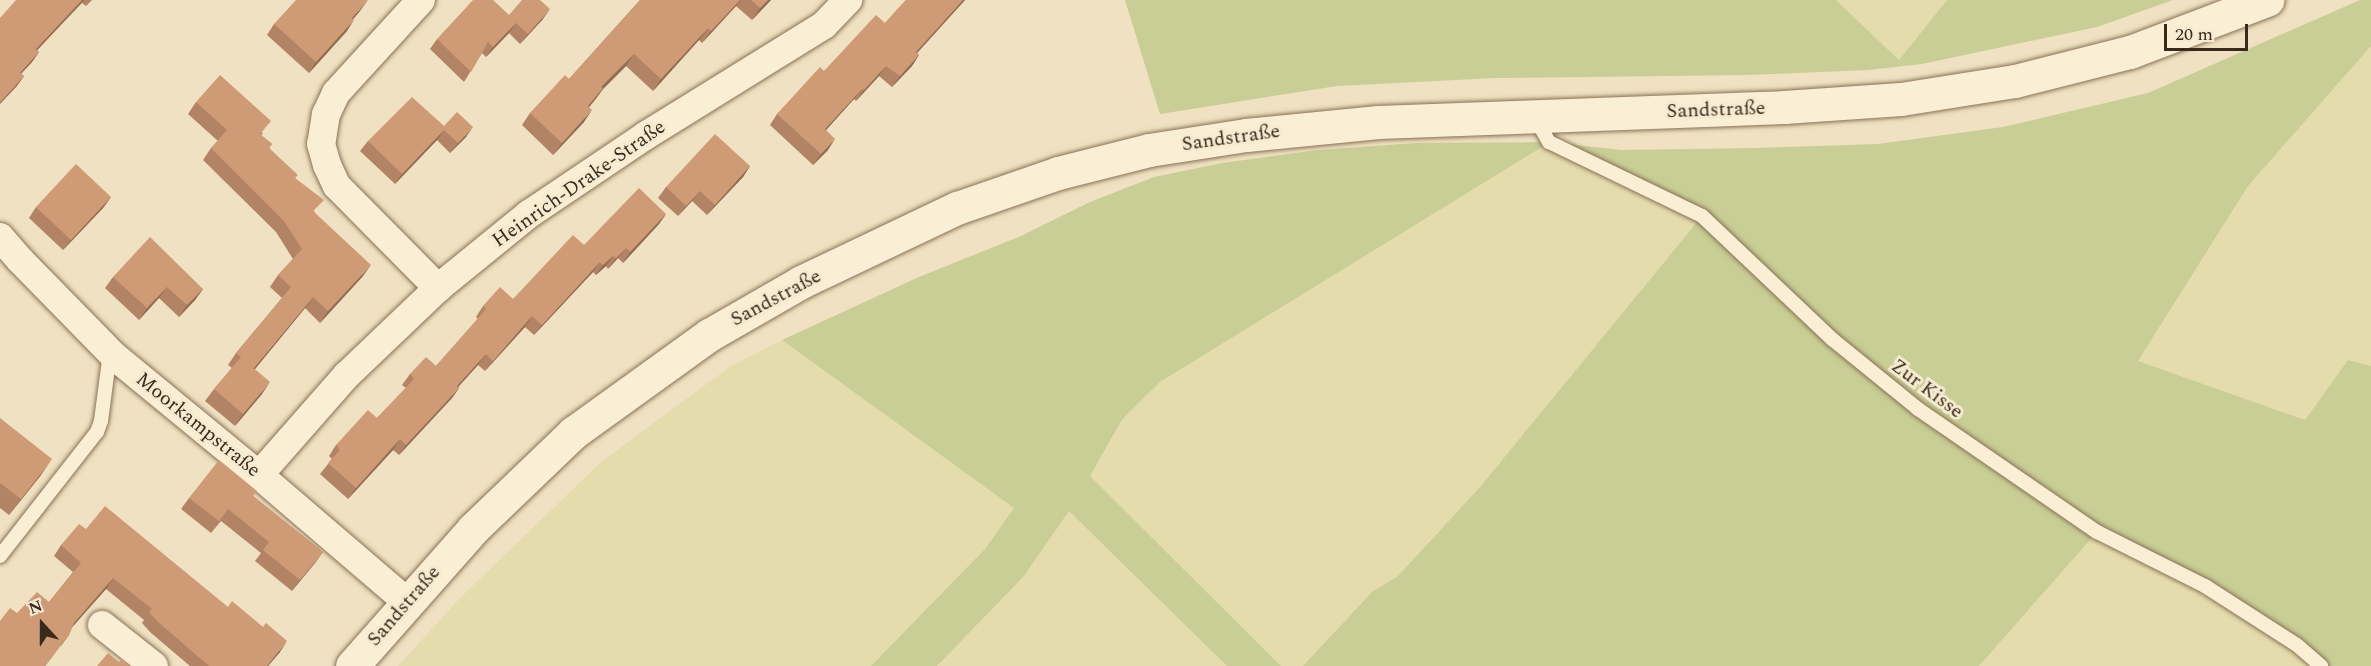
<!DOCTYPE html>
<html>
<head>
<meta charset="utf-8">
<style>
	body { margin:0 }
	#map { position:relative; width:2371px; height:666px; overflow:hidden; background:#efe1c1; font-family:Spectral,serif }
	div>[style] { position:absolute }
	.farmland>* { inset:0; background:#e5dcae }
	.green>* { inset:0; background:#c8ce95 }
	.roads { filter:drop-shadow(0 0 2px #897258) drop-shadow(0 0 2px #897258) }
	.service>* { height:14px; margin:-7px; padding:0 7px; transform-origin:7px; border-radius:7px; background:#faeed5 }
	.minor>* { height:28px; margin:-14px; padding:0 14px; transform-origin:14px; border-radius:14px; background:#faeed5 }
	.secondary>* { height:33px; margin:-16.5px; padding:0 16.5px; transform-origin:16.5px; border-radius:16.5px; background:#faeed5 }
	.wall>* { inset:0; background:#b28465 }
	.shaded-wall>* { inset:0; background:#916c53 }
	.building>* { inset:0; background:#cf9a76 }
	span { translate:-50% -50%; white-space:nowrap; text-align:center; line-height:1.15; -webkit-text-stroke:6px #f6ebd1; paint-order:stroke }
	.street-label { font-size:20px; color:#392a1d }
	.north { position:absolute; left:12px; top:594px; width:60px; height:60px; -webkit-text-stroke:4px #f6ebd1; paint-order:stroke; rotate:339deg; font-size:16px; font-weight:700; line-height:24px; text-align:center; color:#392a1d }
	.north::after { content:''; display:block; margin:auto; width:21px; height:27px; background:#392a1d; clip-path:polygon(50% 0,100% 100%,50% 72%,0 100%) }
	.scale { position:absolute; left:2164px; top:24px; width:84px; height:27px; box-sizing:border-box; border:3px solid #392a1d; border-top:0; padding-left:8px; font-size:18px; line-height:21px; white-space:nowrap; color:#392a1d; -webkit-text-stroke:4px #f6ebd1; paint-order:stroke }
</style>
</head>
<body>
<div id="map">
	<div class="farmland">
		<div style="clip-path:polygon(1836px 0,1947px 0,1899px 60px)"></div>
		<div style="clip-path:polygon(2371px 46px,2371px 366px,2348px 360px,2305px 420px,2138px 361px,2248px 186px)"></div>
		<div style="clip-path:polygon(1549px 142px,1702px 216px,1480px 487px,1398px 576px,1372px 592px,1303px 666px,1281px 666px,1090px 476px,1123px 420px,1160px 382px)"></div>
		<div style="clip-path:polygon(782px 340px,1014px 508px,985px 549px,871px 666px,398px 666px,461px 597px,601px 462px,731px 366px)"></div>
		<div style="clip-path:polygon(1069px 511px,1228px 665px,1227px 666px,937px 666px,1024px 576px)"></div>
		<div style="clip-path:polygon(2097px 532px,2205px 586px,2321px 666px,1979px 666px)"></div>
	</div>
	<div class="green">
		<div style="clip-path:polygon(1125px 0,1836px 0,1899px 60px,1947px 0,2173px 0,2097px 27px,1922px 64px,1868px 70px,1747px 75px,1495px 78px,1337px 86px,1160px 114px)"></div>
		<div style="clip-path:polygon(2360px 0,2371px 0,2371px 46px,2248px 186px,2138px 361px,2305px 420px,2348px 360px,2371px 366px,2371px 666px,2321px 666px,2297px 645px,2097px 532px,1979px 666px,1303px 666px,1372px 592px,1398px 576px,1480px 487px,1702px 216px,1550px 142px,1160px 382px,1122px 420px,1090px 476px,1281px 666px,1227px 666px,1069px 511px,1024px 576px,937px 666px,871px 666px,985px 549px,1014px 508px,782px 340px,919px 277px,1021px 236px,1090px 202px,1154px 177px,1222px 163px,1317px 150px,1417px 143px,1549px 142px,1621px 150px,1757px 148px,1878px 144px,2003px 127px,2148px 93px)"></div>
	</div>
	<div class="roads">
		<div class="service">
			<div style="left:1535px;top:117px;width:29px;rotate:61deg"></div>
			<div style="left:1549px;top:142px;width:170px;rotate:25.8deg"></div>
			<div style="left:1702px;top:216px;width:179px;rotate:43.4deg"></div>
			<div style="left:1832px;top:339px;width:111px;rotate:39.1deg"></div>
			<div style="left:1918px;top:409px;width:217px;rotate:34.5deg"></div>
			<div style="left:2097px;top:532px;width:121px;rotate:26.6deg"></div>
			<div style="left:2205px;top:586px;width:109px;rotate:32.7deg"></div>
			<div style="left:2297px;top:645px;width:32px;rotate:41deg"></div>
			<div style="left:0;top:556px;width:157px;rotate:-52deg"></div>
			<div style="left:97px;top:432px;width:12px;rotate:-70deg"></div>
			<div style="left:101px;top:421px;width:69px;rotate:-82.5deg"></div>
		</div>
		<div class="minor">
			<div style="left:421px;top:0;width:126px;rotate:132.4deg"></div>
			<div style="left:336px;top:93px;width:23px;rotate:115deg"></div>
			<div style="left:326px;top:114px;width:30px;rotate:99deg"></div>
			<div style="left:321px;top:144px;width:22px;rotate:74deg"></div>
			<div style="left:327px;top:165px;width:23px;rotate:65deg"></div>
			<div style="left:337px;top:186px;width:144px;rotate:45.3deg"></div>
			<div style="left:0;top:237px;width:30px;rotate:49deg"></div>
			<div style="left:20px;top:260px;width:134px;rotate:45.6deg"></div>
			<div style="left:114px;top:356px;width:188px;rotate:39.4deg"></div>
			<div style="left:259px;top:475px;width:194px;rotate:40.6deg"></div>
			<div style="left:259px;top:475px;width:133px;rotate:-48.7deg"></div>
			<div style="left:347px;top:375px;width:126px;rotate:-43.7deg"></div>
			<div style="left:438px;top:288px;width:117px;rotate:-39.1deg"></div>
			<div style="left:529px;top:214px;width:140px;rotate:-33.9deg"></div>
			<div style="left:645px;top:136px;width:211px;rotate:-31.8deg"></div>
			<div style="left:824px;top:25px;width:35px;rotate:-46deg"></div>
			<div style="left:102px;top:625px;width:66px;rotate:38.3deg"></div>
		</div>
		<div class="secondary">
			<div style="left:352px;top:666px;width:183px;rotate:-48.5deg"></div>
			<div style="left:473px;top:529px;width:139px;rotate:-43.8deg"></div>
			<div style="left:573px;top:433px;width:168px;rotate:-35.8deg"></div>
			<div style="left:709px;top:335px;width:106px;rotate:-29.9deg"></div>
			<div style="left:801px;top:282px;width:173px;rotate:-25.4deg"></div>
			<div style="left:957px;top:208px;width:107px;rotate:-19.1deg"></div>
			<div style="left:1058px;top:173px;width:94px;rotate:-14.2deg"></div>
			<div style="left:1149px;top:150px;width:98px;rotate:-8.8deg"></div>
			<div style="left:1246px;top:135px;width:133px;rotate:-5.6deg"></div>
			<div style="left:1378px;top:122px;width:406px;rotate:-2.1deg"></div>
			<div style="left:1784px;top:107px;width:117px;rotate:-3.9deg"></div>
			<div style="left:1901px;top:99px;width:115px;rotate:-9deg"></div>
			<div style="left:2015px;top:81px;width:119px;rotate:-14.2deg"></div>
			<div style="left:2130px;top:52px;width:147px;rotate:-20.8deg"></div>
		</div>
	</div>
	<div class="wall">
		<div style="clip-path:polygon(16px 0,92px 0,86px 6px,82px 3px,37px 50px,39px 52px,32px 62px,21px 74px,24px 76px,16px 87px)"></div>
		<div style="clip-path:polygon(640px 0,771px 0,752px 20px,736px 6px,702px 43px,699px 40px,653px 91px,626px 66px,603px 89px,589px 107px,584px 122px,553px 155px,522px 125px,530px 113px,569px 79px)"></div>
		<div style="clip-path:polygon(906px 0,965px 0,917px 53px,919px 55px,912px 66px,892px 87px,879px 76px,856px 101px,854px 99px,826px 130px,828px 150px,813px 165px,770px 125px,777px 114px,824px 71px,885px 23px)"></div>
		<div style="clip-path:polygon(360px 11px,353px 19px,347px 31px,309px 73px,267px 35px,274px 24px)"></div>
		<div style="clip-path:polygon(509px 15px,543px 19px,520px 44px,509px 33px,486px 57px,482px 53px,464px 82px,430px 49px,437px 39px)"></div>
		<div style="clip-path:polygon(196px 102px,263px 133px,261px 135px,272px 144px,269px 148px,295px 178px,315px 213px,363px 276px,320px 323px,305px 308px,255px 369px,262px 394px,235px 426px,205px 401px,214px 389px,232px 368px,228px 365px,236px 353px,282px 298px,270px 287px,278px 275px,293px 259px,276px 232px,203px 160px,211px 148px,218px 141px,188px 114px)"></div>
		<div style="clip-path:polygon(444px 126px,466px 137px,450px 153px,437px 140px,395px 184px,360px 151px,368px 141px)"></div>
		<div style="clip-path:polygon(750px 166px,743px 177px,707px 215px,692px 201px,678px 216px,658px 198px,666px 187px)"></div>
		<div style="clip-path:polygon(111px 197px,103px 208px,63px 250px,29px 218px,36px 207px)"></div>
		<div style="clip-path:polygon(666px 214px,659px 224px,623px 263px,618px 258px,608px 269px,606px 266px,596px 275px,593px 272px,534px 335px,525px 327px,485px 371px,478px 365px,458px 387px,459px 388px,452px 398px,399px 455px,393px 450px,348px 499px,320px 474px,332px 459px,329px 456px,336px 445px,377px 418px,406px 388px,402px 385px,410px 374px,436px 366px,478px 319px,476px 317px,483px 306px,513px 299px,584px 245px)"></div>
		<div style="clip-path:polygon(113px 277px,203px 289px,195px 300px,179px 317px,159px 298px,139px 320px,105px 288px)"></div>
		<div style="clip-path:polygon(0 418px,41px 475px,9px 515px,0 508px)"></div>
		<div style="clip-path:polygon(253px 496px,323px 552px,292px 591px,255px 561px,261px 553px,221px 521px,211px 533px,181px 509px,189px 498px)"></div>
		<div style="clip-path:polygon(86px 529px,280px 652px,268px 666px,190px 666px,151px 633px,142px 623px,144px 620px,106px 589px,72px 627px,69px 635px,61px 646px,49px 602px,73px 572px,54px 556px,61px 545px)"></div>
	</div>
	<div class="shaded-wall">
		<div style="clip-path:polygon(82px 0,84px 0,29px 59px,36px 49px)"></div>
		<div style="clip-path:polygon(368px 0,360px 11px,345px 29px,352px 18px)"></div>
		<div style="clip-path:polygon(740px 0,741px 0,736px 6px,702px 43px,711px 31px)"></div>
		<div style="clip-path:polygon(768px 0,771px 0,752px 20px,760px 8px)"></div>
		<div style="clip-path:polygon(963px 0,965px 0,908px 63px,916px 52px)"></div>
		<div style="clip-path:polygon(550px 9px,543px 19px,520px 44px,528px 34px)"></div>
		<div style="clip-path:polygon(354px 20px,347px 31px,309px 73px,316px 62px)"></div>
		<div style="clip-path:polygon(516px 23px,509px 33px,486px 57px,493px 47px)"></div>
		<div style="clip-path:polygon(708px 28px,699px 40px,653px 91px,661px 79px)"></div>
		<div style="clip-path:polygon(39px 52px,32px 62px,12px 83px,20px 73px)"></div>
		<div style="clip-path:polygon(634px 54px,626px 66px,603px 89px,595px 100px,580px 118px,601px 87px)"></div>
		<div style="clip-path:polygon(919px 55px,912px 66px,892px 87px,900px 76px)"></div>
		<div style="clip-path:polygon(886px 66px,879px 76px,856px 101px,864px 90px)"></div>
		<div style="clip-path:polygon(24px 76px,16px 87px,0 104px,0 102px)"></div>
		<div style="clip-path:polygon(862px 89px,854px 99px,817px 140px,825px 129px)"></div>
		<div style="clip-path:polygon(592px 110px,584px 122px,553px 155px,562px 143px)"></div>
		<div style="clip-path:polygon(473px 127px,466px 137px,450px 153px,458px 143px)"></div>
		<div style="clip-path:polygon(444px 130px,437px 140px,395px 184px,402px 174px)"></div>
		<div style="clip-path:polygon(835px 139px,828px 150px,813px 165px,821px 154px)"></div>
		<div style="clip-path:polygon(750px 166px,743px 177px,707px 215px,715px 205px)"></div>
		<div style="clip-path:polygon(700px 191px,692px 201px,678px 216px,686px 206px)"></div>
		<div style="clip-path:polygon(111px 197px,103px 208px,63px 250px,71px 240px)"></div>
		<div style="clip-path:polygon(666px 214px,659px 224px,623px 263px,630px 252px)"></div>
		<div style="clip-path:polygon(626px 248px,618px 258px,608px 269px,616px 258px)"></div>
		<div style="clip-path:polygon(613px 256px,606px 266px,596px 275px,603px 265px)"></div>
		<div style="clip-path:polygon(600px 262px,593px 272px,534px 335px,542px 325px)"></div>
		<div style="clip-path:polygon(371px 265px,363px 276px,320px 323px,328px 311px)"></div>
		<div style="clip-path:polygon(167px 287px,159px 298px,139px 320px,147px 308px)"></div>
		<div style="clip-path:polygon(203px 289px,195px 300px,179px 317px,187px 305px)"></div>
		<div style="clip-path:polygon(313px 297px,305px 308px,246px 380px,254px 368px)"></div>
		<div style="clip-path:polygon(532px 316px,525px 327px,485px 371px,493px 361px)"></div>
		<div style="clip-path:polygon(486px 354px,478px 365px,450px 396px,457px 386px)"></div>
		<div style="clip-path:polygon(270px 382px,262px 394px,235px 426px,243px 414px)"></div>
		<div style="clip-path:polygon(459px 388px,452px 398px,399px 455px,406px 445px)"></div>
		<div style="clip-path:polygon(400px 439px,393px 450px,348px 499px,356px 488px)"></div>
		<div style="clip-path:polygon(52px 459px,41px 475px,9px 515px,21px 499px)"></div>
		<div style="clip-path:polygon(323px 552px,315px 563px,292px 591px,300px 580px)"></div>
		<div style="clip-path:polygon(113px 578px,106px 589px,67px 633px,74px 623px)"></div>
		<div style="clip-path:polygon(69px 635px,45px 666px,44px 666px)"></div>
		<div style="clip-path:polygon(287px 641px,280px 652px,268px 666px,267px 666px)"></div>
	</div>
	<div class="building">
		<div style="clip-path:polygon(16px 0,82px 0,36px 49px,39px 52px,20px 73px,24px 76px,0 102px,0 18px)"></div>
		<div style="clip-path:polygon(296px 0,368px 0,352px 18px,354px 20px,316px 62px,274px 24px)"></div>
		<div style="clip-path:polygon(473px 0,493px 0,509px 15px,522px 0,540px 0,550px 9px,528px 34px,516px 23px,493px 47px,488px 42px,471px 72px,437px 39px)"></div>
		<div style="clip-path:polygon(640px 0,740px 0,711px 31px,708px 28px,661px 79px,634px 54px,601px 87px,603px 88px,588px 106px,592px 110px,562px 143px,530px 113px,565px 75px,569px 79px)"></div>
		<div style="clip-path:polygon(751px 0,768px 0,760px 8px)"></div>
		<div style="clip-path:polygon(906px 0,963px 0,916px 52px,919px 55px,900px 76px,886px 66px,864px 90px,862px 89px,825px 129px,835px 139px,821px 154px,777px 114px,820px 67px,824px 71px,876px 15px,885px 23px)"></div>
		<div style="clip-path:polygon(220px 75px,271px 121px,260px 134px,272px 144px,269px 148px,298px 175px,295px 178px,324px 200px,313px 211px,371px 265px,328px 311px,313px 297px,254px 368px,250px 365px,270px 382px,243px 414px,214px 389px,241px 357px,236px 353px,291px 287px,278px 275px,302px 249px,284px 221px,211px 148px,227px 130px,196px 102px)"></div>
		<div style="clip-path:polygon(412px 97px,444px 126px,457px 112px,473px 127px,458px 143px,444px 130px,402px 174px,368px 141px)"></div>
		<div style="clip-path:polygon(715px 134px,750px 166px,715px 205px,700px 191px,686px 206px,666px 187px)"></div>
		<div style="clip-path:polygon(76px 164px,111px 197px,71px 240px,36px 207px)"></div>
		<div style="clip-path:polygon(639px 188px,666px 214px,630px 252px,626px 248px,616px 258px,613px 256px,603px 265px,600px 262px,542px 325px,532px 316px,493px 361px,486px 354px,457px 386px,459px 388px,406px 445px,400px 439px,356px 488px,328px 463px,340px 450px,336px 445px,368px 410px,377px 418px,414px 379px,410px 374px,426px 357px,436px 366px,486px 309px,483px 306px,500px 287px,513px 299px,573px 235px,584px 245px)"></div>
		<div style="clip-path:polygon(150px 237px,203px 289px,187px 305px,167px 287px,147px 308px,113px 277px)"></div>
		<div style="clip-path:polygon(0 418px,52px 459px,21px 499px,0 483px)"></div>
		<div style="clip-path:polygon(219px 460px,257px 491px,253px 496px,323px 552px,300px 580px,263px 550px,269px 542px,228px 509px,219px 521px,189px 498px)"></div>
		<div style="clip-path:polygon(105px 506px,228px 607px,232px 601px,263px 627px,266px 623px,287px 641px,267px 666px,209px 666px,158px 622px,149px 612px,152px 609px,113px 578px,74px 623px,69px 635px,44px 666px,0 666px,0 621px,10px 608px,17px 613px,37px 592px,49px 602px,81px 563px,61px 545px,79px 524px,86px 529px)"></div>
		<div style="clip-path:polygon(108px 653px,119px 662px,122px 659px,130px 666px,97px 666px)"></div>
	</div>
	<div class="street-label">
		<span style="left:1716px;top:110px;rotate:-2deg">Sandstraße</span>
		<span style="left:1231px;top:138px;rotate:-8deg">Sandstraße</span>
		<span style="left:579px;top:184px;rotate:-35deg">Heinrich-Drake-Straße</span>
		<span style="left:776px;top:298px;rotate:-28deg">Sandstraße</span>
		<span style="left:1927px;top:389px;rotate:37deg">Zur Kisse</span>
		<span style="left:198px;top:425px;rotate:39deg">Moorkampstraße</span>
		<span style="left:404px;top:606px;rotate:-49deg">Sandstraße</span>
	</div>
	<div class="north">N</div>
	<div class="scale">20 m</div>
</div>
</body>
</html>
